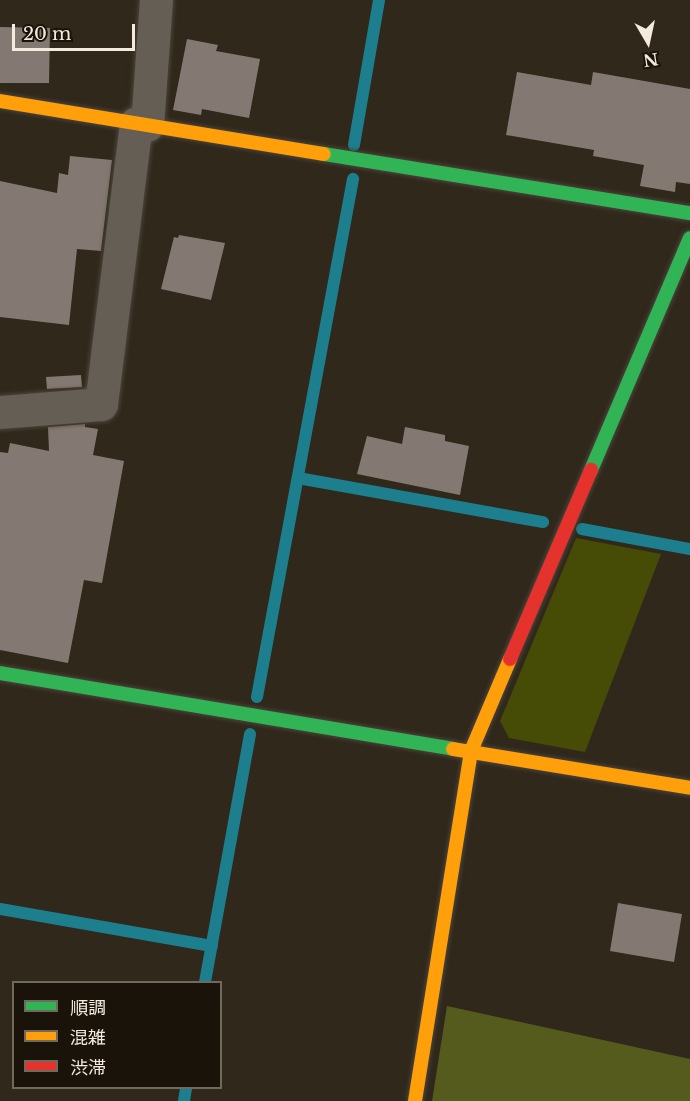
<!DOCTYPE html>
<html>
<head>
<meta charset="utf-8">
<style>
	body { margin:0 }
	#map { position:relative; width:690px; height:1101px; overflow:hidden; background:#30281b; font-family:"Libre Baskerville","Noto Sans JP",serif }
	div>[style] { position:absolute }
	.green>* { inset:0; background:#464b06 }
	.forest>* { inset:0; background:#555b1c }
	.stream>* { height:12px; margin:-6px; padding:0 6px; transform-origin:6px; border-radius:6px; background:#1d7e8d }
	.building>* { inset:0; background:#847972 }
	.roads { filter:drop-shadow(0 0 2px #4b443b) drop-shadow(0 0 2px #4b443b) }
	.street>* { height:33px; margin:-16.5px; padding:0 16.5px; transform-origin:16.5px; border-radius:16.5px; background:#655e55 }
	.fast>* { height:14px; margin:-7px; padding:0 7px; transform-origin:7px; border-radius:7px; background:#30b455 }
	.slow>* { height:14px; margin:-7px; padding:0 7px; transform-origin:7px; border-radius:7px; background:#ff9f0a }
	.jam>* { height:14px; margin:-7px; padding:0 7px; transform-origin:7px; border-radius:7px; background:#e5322d }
	span { translate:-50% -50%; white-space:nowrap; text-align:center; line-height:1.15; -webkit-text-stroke:6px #1a130a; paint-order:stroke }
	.legend { position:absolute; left:12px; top:981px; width:210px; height:108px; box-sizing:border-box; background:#1a130a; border:2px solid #71695e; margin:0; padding:8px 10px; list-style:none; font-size:18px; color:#f4eadd }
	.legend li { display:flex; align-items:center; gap:12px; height:30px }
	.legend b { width:30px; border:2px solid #71695e }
	.north { position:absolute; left:618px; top:12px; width:60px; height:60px; -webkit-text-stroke:4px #1a130a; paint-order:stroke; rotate:171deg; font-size:16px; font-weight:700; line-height:24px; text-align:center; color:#f4eadd }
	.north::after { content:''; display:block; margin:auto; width:21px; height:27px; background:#f4eadd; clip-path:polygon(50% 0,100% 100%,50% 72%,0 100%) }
	.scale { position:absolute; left:12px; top:24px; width:123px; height:27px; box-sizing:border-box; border:3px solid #f4eadd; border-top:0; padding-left:8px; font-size:18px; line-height:21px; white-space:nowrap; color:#f4eadd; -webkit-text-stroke:4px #1a130a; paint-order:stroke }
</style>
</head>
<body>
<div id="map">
	<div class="green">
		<div style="clip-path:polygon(576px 538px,661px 554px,585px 752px,509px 738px,500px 721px)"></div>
	</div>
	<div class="forest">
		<div style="clip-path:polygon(447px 1006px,690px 1059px,690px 1101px,432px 1101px)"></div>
	</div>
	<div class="stream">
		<div style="left:354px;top:145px;width:147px;rotate:-80.2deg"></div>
		<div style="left:298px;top:478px;width:249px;rotate:10.2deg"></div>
		<div style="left:582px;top:529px;width:110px;rotate:10.5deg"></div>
		<div style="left:257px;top:697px;width:527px;rotate:-79.5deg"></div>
		<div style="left:0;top:909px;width:215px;rotate:9.9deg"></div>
		<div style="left:205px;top:982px;width:252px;rotate:-79.7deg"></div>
		<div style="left:184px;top:1101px;width:13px;rotate:-81deg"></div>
	</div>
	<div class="building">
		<div style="clip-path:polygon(0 27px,50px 28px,49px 83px,0 83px)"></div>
		<div style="clip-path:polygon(187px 39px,218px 45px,216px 51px,260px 59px,249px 118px,202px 109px,201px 115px,173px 110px)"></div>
		<div style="clip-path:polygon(517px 72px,591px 85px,593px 72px,690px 89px,690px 184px,676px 182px,675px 192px,640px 186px,644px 165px,593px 156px,594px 150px,506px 135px)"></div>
		<div style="clip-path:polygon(70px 156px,112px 160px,101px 251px,77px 249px,69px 325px,0 317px,0 181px,57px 193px,59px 173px,68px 175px)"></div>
		<div style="clip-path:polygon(179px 235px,225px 243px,211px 300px,161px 289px,174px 237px,178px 238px)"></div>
		<div style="clip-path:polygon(81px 375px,82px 387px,47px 389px,46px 377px)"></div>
		<div style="clip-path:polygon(85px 424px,85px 427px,98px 429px,93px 455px,124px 461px,102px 583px,84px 580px,68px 663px,0 650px,0 452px,8px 453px,10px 443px,49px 451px,48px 427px)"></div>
		<div style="clip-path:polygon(405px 427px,445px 435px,445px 441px,469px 446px,460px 495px,357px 474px,367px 436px,402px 444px)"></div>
		<div style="clip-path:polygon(618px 903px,682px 914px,674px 962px,610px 951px)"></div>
	</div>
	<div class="roads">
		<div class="street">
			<div style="left:147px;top:125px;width:125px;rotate:-85.9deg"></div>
			<div style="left:0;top:412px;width:101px;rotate:-4.5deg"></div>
			<div style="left:101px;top:404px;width:283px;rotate:-82.9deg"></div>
		</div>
		<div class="fast">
			<div style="left:324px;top:154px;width:371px;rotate:9.2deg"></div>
			<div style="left:591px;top:470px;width:252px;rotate:-66.9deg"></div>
			<div style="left:0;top:673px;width:459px;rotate:9.5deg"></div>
		</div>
		<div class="slow">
			<div style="left:0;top:101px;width:328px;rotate:9.3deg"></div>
			<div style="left:453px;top:749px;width:240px;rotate:9.3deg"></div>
			<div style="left:415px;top:1101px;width:354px;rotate:-80.9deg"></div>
			<div style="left:471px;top:751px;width:100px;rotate:-67deg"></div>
		</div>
		<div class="jam">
			<div style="left:510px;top:659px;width:206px;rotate:-66.8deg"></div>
		</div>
	</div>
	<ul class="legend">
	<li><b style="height:8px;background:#30b455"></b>順調</li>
	<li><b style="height:8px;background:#ff9f0a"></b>混雑</li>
	<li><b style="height:8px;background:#e5322d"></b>渋滞</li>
	</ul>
	<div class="north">N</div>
	<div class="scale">20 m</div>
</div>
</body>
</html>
